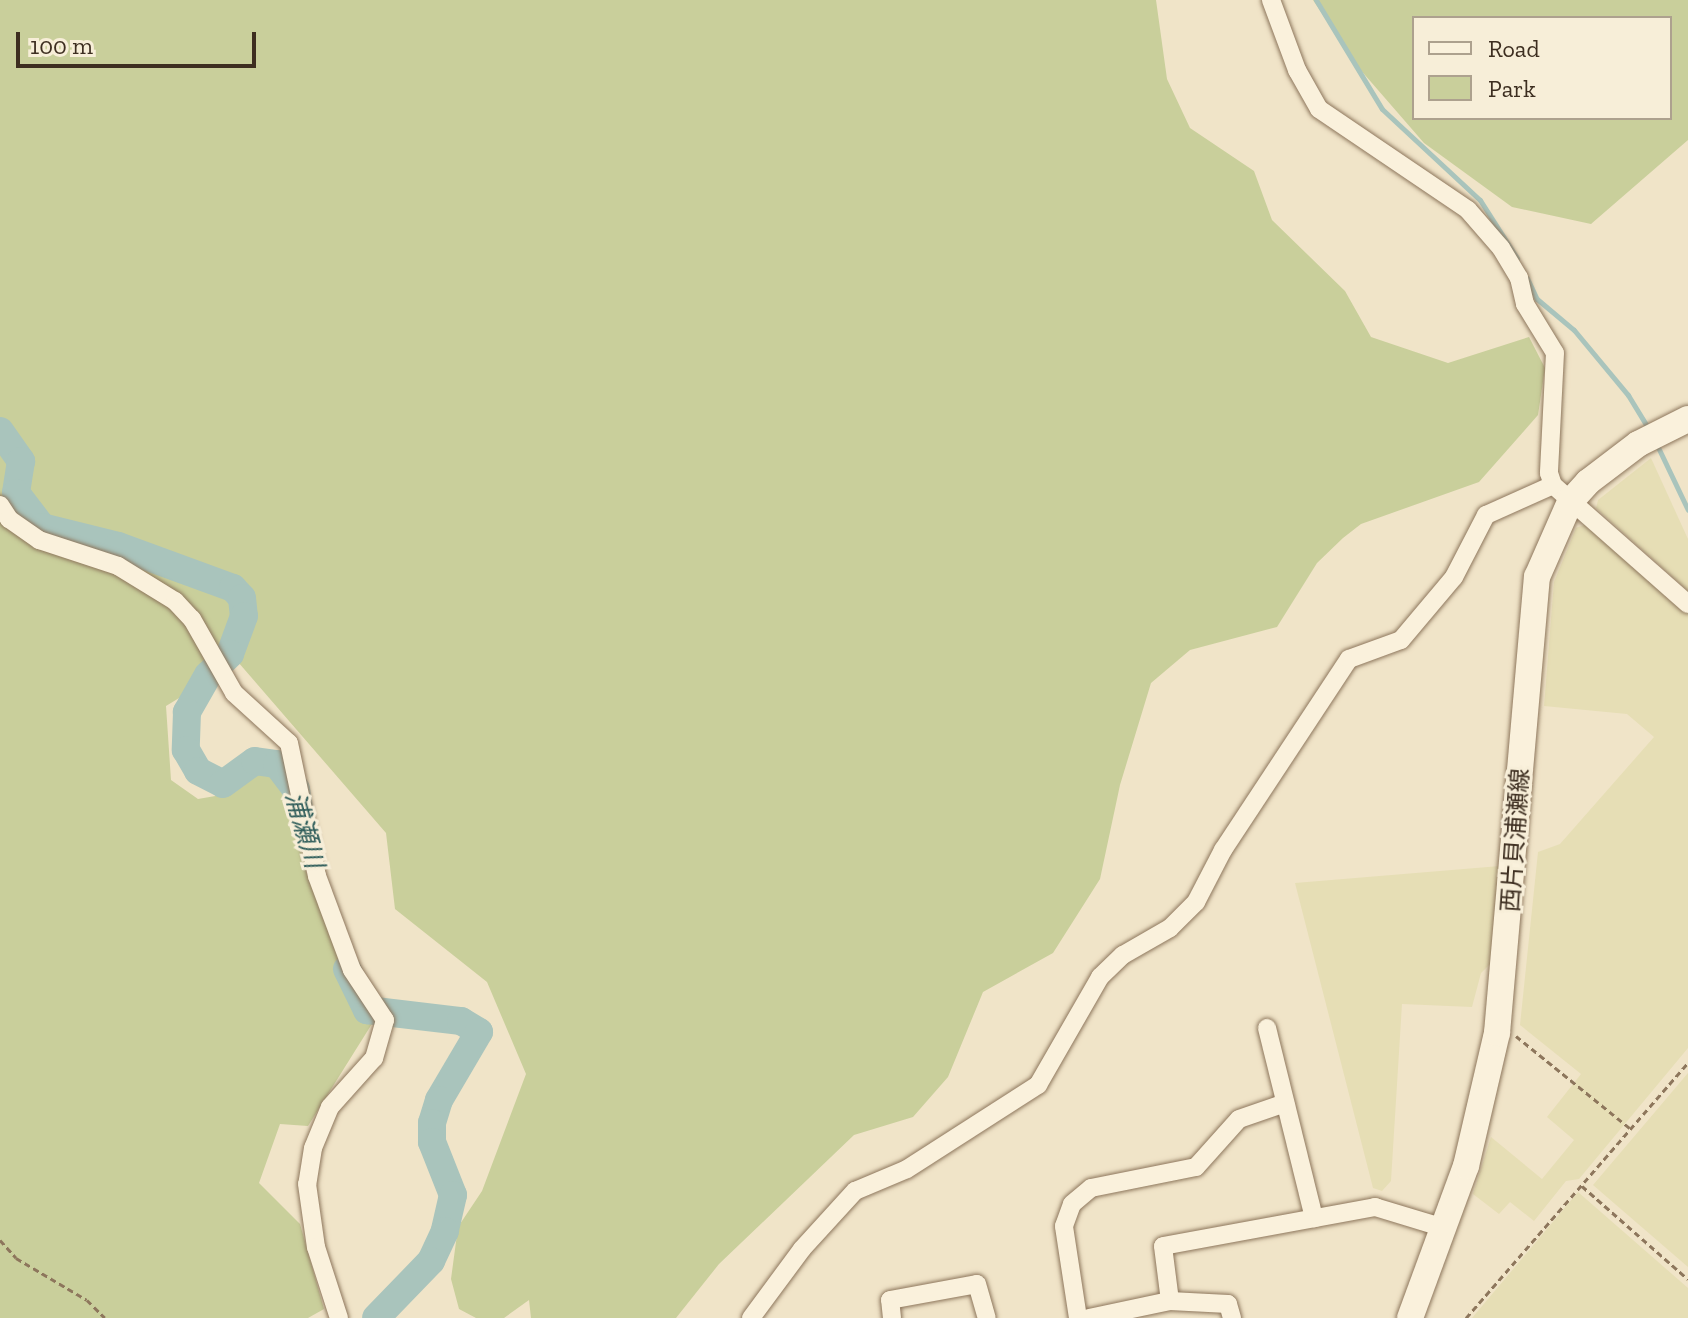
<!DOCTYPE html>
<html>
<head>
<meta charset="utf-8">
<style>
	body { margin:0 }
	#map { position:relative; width:1688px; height:1318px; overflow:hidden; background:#f0e4c8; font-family:"Zilla Slab","Noto Sans JP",serif }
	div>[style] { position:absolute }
	.farmland>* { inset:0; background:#e6deb5 }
	.green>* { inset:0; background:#c9cf9b }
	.stream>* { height:5px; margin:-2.5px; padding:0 2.5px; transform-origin:2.5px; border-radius:2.5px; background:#a9c4bc }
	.river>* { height:28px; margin:-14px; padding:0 14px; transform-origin:14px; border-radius:14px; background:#a9c4bc }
	.path>* { height:3px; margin-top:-1.5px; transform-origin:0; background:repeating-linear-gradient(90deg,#8d765c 0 6px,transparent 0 10px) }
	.roads { filter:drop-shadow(0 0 2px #8d765c) drop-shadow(0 0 2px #8d765c) }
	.minor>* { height:18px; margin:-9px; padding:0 9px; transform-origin:9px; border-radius:9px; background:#faf1dc }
	.secondary>* { height:26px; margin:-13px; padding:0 13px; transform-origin:13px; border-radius:13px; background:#faf1dc }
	span { translate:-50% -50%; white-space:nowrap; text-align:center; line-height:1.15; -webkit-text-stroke:6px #f7eed8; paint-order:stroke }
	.street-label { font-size:24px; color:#3d2e20 }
	.water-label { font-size:26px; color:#2f5d5a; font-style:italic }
	.legend { position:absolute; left:1412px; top:16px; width:260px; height:104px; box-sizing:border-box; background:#f7eed8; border:2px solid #ada18e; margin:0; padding:10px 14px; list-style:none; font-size:24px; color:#3d2e20 }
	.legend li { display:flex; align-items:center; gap:16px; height:40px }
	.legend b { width:40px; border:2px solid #ada18e }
	.scale { position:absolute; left:16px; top:32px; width:240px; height:36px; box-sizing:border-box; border:4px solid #3d2e20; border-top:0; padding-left:10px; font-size:24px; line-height:28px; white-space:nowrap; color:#3d2e20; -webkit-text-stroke:6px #f7eed8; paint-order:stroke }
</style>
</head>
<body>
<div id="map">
	<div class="farmland">
		<div style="clip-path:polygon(1651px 458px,1688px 539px,1688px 591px,1596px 508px,1598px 500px)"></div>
		<div style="clip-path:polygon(1587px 524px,1688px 613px,1688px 1048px,1579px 1179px,1566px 1181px,1534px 1221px,1510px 1202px,1499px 1214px,1473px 1194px,1491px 1137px,1542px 1179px,1574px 1140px,1547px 1117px,1581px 1074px,1520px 1025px,1538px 852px,1560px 844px,1654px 737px,1627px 714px,1544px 706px,1554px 582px,1576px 528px)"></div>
		<div style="clip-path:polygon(1500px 866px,1493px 961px,1481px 973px,1472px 1007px,1402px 1004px,1391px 1181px,1382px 1191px,1373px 1188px,1295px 883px)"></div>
		<div style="clip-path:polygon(1688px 1073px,1688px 1267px,1593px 1185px)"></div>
		<div style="clip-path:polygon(1578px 1192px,1688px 1288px,1688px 1318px,1472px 1318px)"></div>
	</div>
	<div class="green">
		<div style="clip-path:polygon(0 0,1156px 0,1167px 79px,1190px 128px,1254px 171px,1272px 220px,1345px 291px,1371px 337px,1448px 363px,1529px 337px,1545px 368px,1538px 415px,1479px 482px,1361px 524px,1343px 538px,1317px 563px,1277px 627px,1190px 650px,1151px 683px,1120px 785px,1100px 879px,1053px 953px,983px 992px,948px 1077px,913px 1117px,854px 1135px,719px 1264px,676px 1318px,531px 1318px,529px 1300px,504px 1318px,476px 1318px,459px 1309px,451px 1279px,458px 1227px,482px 1191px,526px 1074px,487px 982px,395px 909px,386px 833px,238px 662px,166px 706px,171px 780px,198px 799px,221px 795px,245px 774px,275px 766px,296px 803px,306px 872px,375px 1019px,308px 1126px,280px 1124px,259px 1183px,300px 1224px,324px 1309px,308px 1318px,0 1318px)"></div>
		<div style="clip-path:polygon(evenodd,1313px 0,1688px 0,1688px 140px,1591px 224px,1512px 207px,1424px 143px,1358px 67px,1313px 0,1670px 18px,1670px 118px,1414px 118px,1414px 18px,1670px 18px)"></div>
	</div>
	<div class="stream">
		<div style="left:1316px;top:0;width:127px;rotate:58.8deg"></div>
		<div style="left:1382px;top:109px;width:134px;rotate:42.9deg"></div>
		<div style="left:1480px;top:200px;width:69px;rotate:57.5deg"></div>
		<div style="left:1527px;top:278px;width:23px;rotate:65deg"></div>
		<div style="left:1537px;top:299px;width:48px;rotate:40deg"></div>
		<div style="left:1574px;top:330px;width:85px;rotate:50.3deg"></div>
		<div style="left:1628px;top:395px;width:42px;rotate:58.6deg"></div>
		<div style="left:1656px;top:443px;width:74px;rotate:64.5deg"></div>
	</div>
	<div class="river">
		<div style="left:0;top:431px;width:37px;rotate:55deg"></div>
		<div style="left:21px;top:461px;width:32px;rotate:99deg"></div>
		<div style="left:16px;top:493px;width:43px;rotate:52.6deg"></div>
		<div style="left:42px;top:527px;width:78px;rotate:14deg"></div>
		<div style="left:118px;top:546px;width:122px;rotate:20.1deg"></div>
		<div style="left:233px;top:588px;width:13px;rotate:48deg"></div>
		<div style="left:242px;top:598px;width:18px;rotate:84deg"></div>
		<div style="left:244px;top:616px;width:40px;rotate:110.2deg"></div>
		<div style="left:230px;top:654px;width:30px;rotate:136deg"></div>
		<div style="left:208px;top:675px;width:43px;rotate:119.6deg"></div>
		<div style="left:187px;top:712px;width:38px;rotate:92deg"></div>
		<div style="left:186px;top:750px;width:24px;rotate:60deg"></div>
		<div style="left:198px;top:771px;width:28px;rotate:27deg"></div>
		<div style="left:223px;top:784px;width:39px;rotate:-36deg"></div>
		<div style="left:255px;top:761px;width:22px;rotate:8deg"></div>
		<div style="left:277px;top:764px;width:31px;rotate:53deg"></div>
		<div style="left:296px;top:789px;width:18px;rotate:81deg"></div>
		<div style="left:347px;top:969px;width:46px;rotate:64deg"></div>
		<div style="left:367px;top:1010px;width:95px;rotate:6.7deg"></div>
		<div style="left:461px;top:1021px;width:21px;rotate:31deg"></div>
		<div style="left:479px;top:1032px;width:79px;rotate:120.5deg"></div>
		<div style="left:439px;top:1100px;width:24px;rotate:107deg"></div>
		<div style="left:432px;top:1123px;width:19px;rotate:90deg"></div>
		<div style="left:432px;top:1142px;width:57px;rotate:68.4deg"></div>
		<div style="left:453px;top:1195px;width:37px;rotate:103deg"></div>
		<div style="left:445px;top:1231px;width:33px;rotate:115deg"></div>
		<div style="left:431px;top:1261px;width:79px;rotate:134deg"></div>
	</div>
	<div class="path">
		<div style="left:1516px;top:1036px;width:148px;rotate:39deg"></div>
		<div style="left:1582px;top:1186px;width:141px;rotate:41.3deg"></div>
		<div style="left:0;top:1240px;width:24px;rotate:48deg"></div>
		<div style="left:16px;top:1258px;width:82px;rotate:30.6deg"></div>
		<div style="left:87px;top:1300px;width:25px;rotate:45deg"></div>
		<div style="left:1466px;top:1318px;width:338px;rotate:-49deg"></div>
	</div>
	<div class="roads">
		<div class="minor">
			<div style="left:1271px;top:0;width:75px;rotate:69.6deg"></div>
			<div style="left:1297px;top:70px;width:45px;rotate:60.6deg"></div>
			<div style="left:1319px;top:109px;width:180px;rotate:34.1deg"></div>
			<div style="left:1468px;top:210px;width:50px;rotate:49deg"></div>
			<div style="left:1501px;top:248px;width:35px;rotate:59deg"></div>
			<div style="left:1519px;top:278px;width:27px;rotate:77deg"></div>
			<div style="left:1525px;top:304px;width:57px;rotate:58.5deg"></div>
			<div style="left:1555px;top:353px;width:120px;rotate:92.9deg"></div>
			<div style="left:1549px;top:473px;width:13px;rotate:72deg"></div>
			<div style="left:1553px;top:485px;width:180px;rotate:41.4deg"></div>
			<div style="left:0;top:505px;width:17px;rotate:57deg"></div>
			<div style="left:9px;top:519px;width:37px;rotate:35deg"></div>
			<div style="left:39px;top:540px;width:83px;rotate:18.2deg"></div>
			<div style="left:118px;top:566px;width:67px;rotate:31.6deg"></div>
			<div style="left:175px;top:601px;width:25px;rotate:47deg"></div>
			<div style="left:192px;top:619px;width:85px;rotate:60.4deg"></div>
			<div style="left:234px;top:693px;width:74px;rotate:42.3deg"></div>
			<div style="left:289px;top:743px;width:136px;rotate:78.1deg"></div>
			<div style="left:317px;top:876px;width:100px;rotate:69.6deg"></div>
			<div style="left:352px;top:970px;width:60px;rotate:56.6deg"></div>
			<div style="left:385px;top:1020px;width:40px;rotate:106deg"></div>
			<div style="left:374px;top:1058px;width:66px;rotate:131.9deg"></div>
			<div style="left:330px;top:1107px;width:44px;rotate:112.5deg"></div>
			<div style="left:313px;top:1148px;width:36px;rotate:99deg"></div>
			<div style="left:307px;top:1184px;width:64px;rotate:81.9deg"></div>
			<div style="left:316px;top:1247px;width:75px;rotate:72.1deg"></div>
			<div style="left:1267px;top:1028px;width:196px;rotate:76.1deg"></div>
			<div style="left:1170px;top:1301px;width:55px;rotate:-97.3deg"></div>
			<div style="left:1163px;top:1246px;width:216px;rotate:-10.4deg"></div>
			<div style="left:1375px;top:1207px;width:72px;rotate:16.9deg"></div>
			<div style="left:751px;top:1318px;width:86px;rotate:-53.5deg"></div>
			<div style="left:802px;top:1249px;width:79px;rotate:-47.6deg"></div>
			<div style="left:855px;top:1191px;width:56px;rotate:-22.9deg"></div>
			<div style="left:907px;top:1169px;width:156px;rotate:-32.7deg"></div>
			<div style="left:1038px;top:1085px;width:125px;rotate:-60.1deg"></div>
			<div style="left:1100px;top:977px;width:32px;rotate:-44deg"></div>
			<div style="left:1123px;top:955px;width:54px;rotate:-29.9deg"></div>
			<div style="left:1170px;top:928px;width:37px;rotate:-45deg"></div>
			<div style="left:1196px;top:902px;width:59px;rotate:-62.6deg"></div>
			<div style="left:1223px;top:850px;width:229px;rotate:-56.6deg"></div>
			<div style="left:1349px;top:659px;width:55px;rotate:-20.1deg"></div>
			<div style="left:1401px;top:640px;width:82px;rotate:-49.9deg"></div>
			<div style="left:1454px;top:577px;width:70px;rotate:-62.7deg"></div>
			<div style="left:1486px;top:515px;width:73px;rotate:-24.1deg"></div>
			<div style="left:892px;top:1318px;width:18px;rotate:-96deg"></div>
			<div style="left:890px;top:1300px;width:88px;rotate:-10.4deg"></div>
			<div style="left:977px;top:1284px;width:35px;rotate:74deg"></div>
			<div style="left:1078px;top:1318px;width:93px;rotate:-98.7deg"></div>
			<div style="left:1064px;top:1226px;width:23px;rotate:-70deg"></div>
			<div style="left:1072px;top:1204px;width:25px;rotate:-40deg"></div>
			<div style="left:1091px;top:1188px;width:107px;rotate:-11.3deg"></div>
			<div style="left:1196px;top:1167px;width:64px;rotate:-48.1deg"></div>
			<div style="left:1239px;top:1119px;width:49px;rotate:-19.2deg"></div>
			<div style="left:1089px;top:1318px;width:83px;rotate:-11.9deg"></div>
			<div style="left:1170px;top:1301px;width:58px;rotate:3deg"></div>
			<div style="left:1228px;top:1304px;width:15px;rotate:74deg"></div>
		</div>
		<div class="secondary">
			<div style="left:1410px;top:1318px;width:162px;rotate:-69.8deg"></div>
			<div style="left:1466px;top:1166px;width:137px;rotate:-76.9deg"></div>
			<div style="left:1497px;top:1033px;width:458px;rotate:-85deg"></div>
			<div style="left:1537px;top:577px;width:82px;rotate:-66.3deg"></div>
			<div style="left:1570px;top:502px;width:27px;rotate:-48deg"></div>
			<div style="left:1588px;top:482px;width:63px;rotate:-37.2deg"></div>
			<div style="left:1638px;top:444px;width:56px;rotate:-26.6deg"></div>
		</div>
	</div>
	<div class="street-label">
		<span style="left:1515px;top:840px;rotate:-86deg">西片貝浦瀬線</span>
	</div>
	<div class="water-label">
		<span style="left:304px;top:830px;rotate:74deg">浦瀬川</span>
	</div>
	<ul class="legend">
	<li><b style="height:10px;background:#faf1dc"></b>Road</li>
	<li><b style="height:22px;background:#c9cf9b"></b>Park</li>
	</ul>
	<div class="scale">100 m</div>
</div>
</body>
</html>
